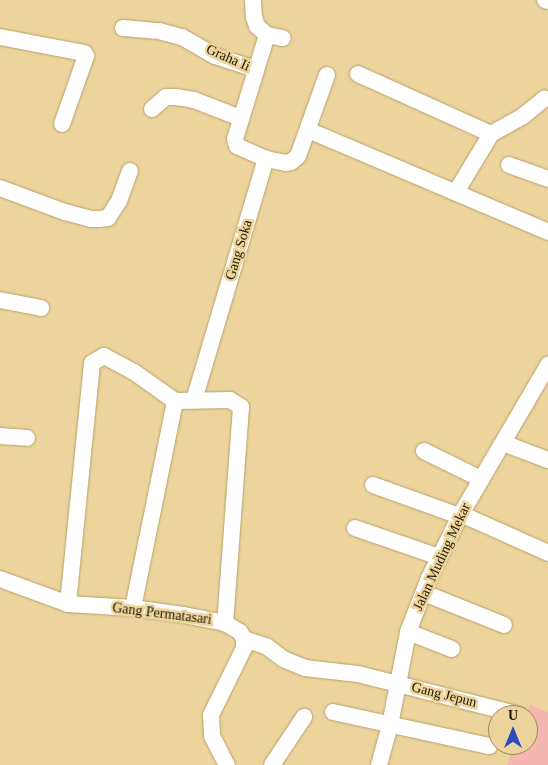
<!DOCTYPE html>
<html>
<head>
<meta charset="utf-8">
<style>
	body { margin:0 }
	#map { position:relative; width:548px; height:765px; overflow:hidden; background:#edd49d; font-family:Georgia,serif }
	div>[style] { position:absolute }
	.green>* { inset:0; background:#f5b6af }
	.roads { filter:drop-shadow(0 0 1px #b8a06b) drop-shadow(0 0 1px #b8a06b) }
	.street>* { height:16px; margin:-8px; padding:0 8px; transform-origin:8px; border-radius:8px; background:#fff }
	span { translate:-50% -50%; white-space:nowrap; text-align:center; line-height:1.15; -webkit-text-stroke:5px #edd49d; paint-order:stroke }
	.street-label { font-size:14px; color:#201703 }
	.north { position:absolute; left:488px; top:705px; width:50px; height:50px; box-sizing:border-box; background:#edd49d; border:1px solid #9b885f; border-radius:50%; rotate:0deg; font-size:14px; font-weight:700; line-height:20px; text-align:center; color:#201703 }
	.north::after { content:''; display:block; margin:auto; width:18px; height:22px; background:#2a4cbc; clip-path:polygon(50% 0,100% 100%,50% 72%,0 100%) }
</style>
</head>
<body>
<div id="map">
	<div class="green">
		<div style="clip-path:polygon(530px 705px,548px 712px,548px 765px,507px 765px,515px 745px,528px 745px,526px 715px)"></div>
	</div>
	<div class="roads">
		<div class="street">
			<div style="left:253px;top:0;width:17px;rotate:87deg"></div>
			<div style="left:254px;top:17px;width:9px;rotate:72deg"></div>
			<div style="left:257px;top:26px;width:13px;rotate:42deg"></div>
			<div style="left:267px;top:35px;width:16px;rotate:11deg"></div>
			<div style="left:545px;top:0;width:3px;rotate:18deg"></div>
			<div style="left:123px;top:28px;width:36px;rotate:5deg"></div>
			<div style="left:159px;top:31px;width:24px;rotate:15deg"></div>
			<div style="left:182px;top:37px;width:38px;rotate:30deg"></div>
			<div style="left:215px;top:56px;width:42px;rotate:18deg"></div>
			<div style="left:267px;top:35px;width:109px;rotate:107.1deg"></div>
			<div style="left:235px;top:139px;width:7px;rotate:74deg"></div>
			<div style="left:237px;top:146px;width:32px;rotate:24deg"></div>
			<div style="left:266px;top:159px;width:20px;rotate:11deg"></div>
			<div style="left:286px;top:163px;width:5px;rotate:-11deg"></div>
			<div style="left:291px;top:162px;width:9px;rotate:-41deg"></div>
			<div style="left:298px;top:156px;width:86px;rotate:-70.3deg"></div>
			<div style="left:0;top:37px;width:86px;rotate:10.8deg"></div>
			<div style="left:84px;top:53px;width:4px;rotate:56deg"></div>
			<div style="left:86px;top:56px;width:72px;rotate:109.4deg"></div>
			<div style="left:358px;top:74px;width:146px;rotate:24.3deg"></div>
			<div style="left:152px;top:109px;width:18px;rotate:-41deg"></div>
			<div style="left:166px;top:97px;width:10px"></div>
			<div style="left:176px;top:97px;width:18px;rotate:9deg"></div>
			<div style="left:194px;top:100px;width:50px;rotate:21deg"></div>
			<div style="left:308px;top:130px;width:261px;rotate:23deg"></div>
			<div style="left:509px;top:165px;width:41px;rotate:19.7deg"></div>
			<div style="left:0;top:188px;width:69px;rotate:20.3deg"></div>
			<div style="left:65px;top:212px;width:27px;rotate:15deg"></div>
			<div style="left:91px;top:219px;width:8px"></div>
			<div style="left:99px;top:219px;width:9px;rotate:-6deg"></div>
			<div style="left:108px;top:218px;width:20px;rotate:-57deg"></div>
			<div style="left:119px;top:201px;width:32px;rotate:-70deg"></div>
			<div style="left:456px;top:192px;width:68px;rotate:-58.9deg"></div>
			<div style="left:491px;top:134px;width:37px;rotate:-29deg"></div>
			<div style="left:523px;top:116px;width:28px;rotate:-39deg"></div>
			<div style="left:0;top:300px;width:42px;rotate:11deg"></div>
			<div style="left:194px;top:400px;width:252px;rotate:-73.4deg"></div>
			<div style="left:0;top:436px;width:27px;rotate:4deg"></div>
			<div style="left:503px;top:443px;width:48px;rotate:20.7deg"></div>
			<div style="left:424px;top:451px;width:64px;rotate:26.2deg"></div>
			<div style="left:373px;top:485px;width:91px;rotate:19.8deg"></div>
			<div style="left:461px;top:514px;width:95px;rotate:24.1deg"></div>
			<div style="left:355px;top:528px;width:89px;rotate:19deg"></div>
			<div style="left:0;top:579px;width:72px;rotate:20.2deg"></div>
			<div style="left:68px;top:604px;width:65px;rotate:3.5deg"></div>
			<div style="left:133px;top:608px;width:51px;rotate:7.8deg"></div>
			<div style="left:184px;top:615px;width:42px;rotate:11deg"></div>
			<div style="left:225px;top:623px;width:17px;rotate:31deg"></div>
			<div style="left:240px;top:632px;width:8px;rotate:60deg"></div>
			<div style="left:244px;top:639px;width:9px;rotate:90deg"></div>
			<div style="left:244px;top:648px;width:75px;rotate:116.2deg"></div>
			<div style="left:211px;top:715px;width:21px;rotate:87deg"></div>
			<div style="left:212px;top:736px;width:33px;rotate:63deg"></div>
			<div style="left:424px;top:593px;width:86px;rotate:21.8deg"></div>
			<div style="left:68px;top:604px;width:242px;rotate:-84.3deg"></div>
			<div style="left:92px;top:363px;width:14px;rotate:-30deg"></div>
			<div style="left:104px;top:356px;width:34px;rotate:28deg"></div>
			<div style="left:134px;top:372px;width:50px;rotate:35.3deg"></div>
			<div style="left:175px;top:401px;width:55px;rotate:-1deg"></div>
			<div style="left:230px;top:400px;width:13px;rotate:32deg"></div>
			<div style="left:241px;top:407px;width:217px;rotate:94.2deg"></div>
			<div style="left:133px;top:608px;width:211px;rotate:-78.5deg"></div>
			<div style="left:408px;top:632px;width:47px;rotate:21.1deg"></div>
			<div style="left:244px;top:639px;width:23px;rotate:18deg"></div>
			<div style="left:266px;top:646px;width:21px;rotate:37deg"></div>
			<div style="left:283px;top:659px;width:24px;rotate:22deg"></div>
			<div style="left:305px;top:668px;width:53px;rotate:6.5deg"></div>
			<div style="left:358px;top:674px;width:167px;rotate:14.2deg"></div>
			<div style="left:333px;top:712px;width:160px;rotate:12.3deg"></div>
			<div style="left:272px;top:765px;width:58px;rotate:-56.3deg"></div>
			<div style="left:379px;top:765px;width:41px;rotate:-74.6deg"></div>
			<div style="left:390px;top:725px;width:95px;rotate:-79deg"></div>
			<div style="left:408px;top:632px;width:58px;rotate:-68.7deg"></div>
			<div style="left:429px;top:578px;width:72px;rotate:-63.4deg"></div>
			<div style="left:461px;top:514px;width:173px;rotate:-59.7deg"></div>
		</div>
	</div>
	<div class="street-label">
		<span style="left:228px;top:58px;rotate:24deg">Graha Ii</span>
		<span style="left:239px;top:250px;rotate:-73deg">Gang Soka</span>
		<span style="left:442px;top:557px;rotate:-65deg">Jalan Muding Mekar</span>
		<span style="left:162px;top:614px;rotate:7deg">Gang Permatasari</span>
		<span style="left:444px;top:695px;rotate:14deg">Gang Jepun</span>
	</div>
	<div class="north">U</div>
</div>
</body>
</html>
